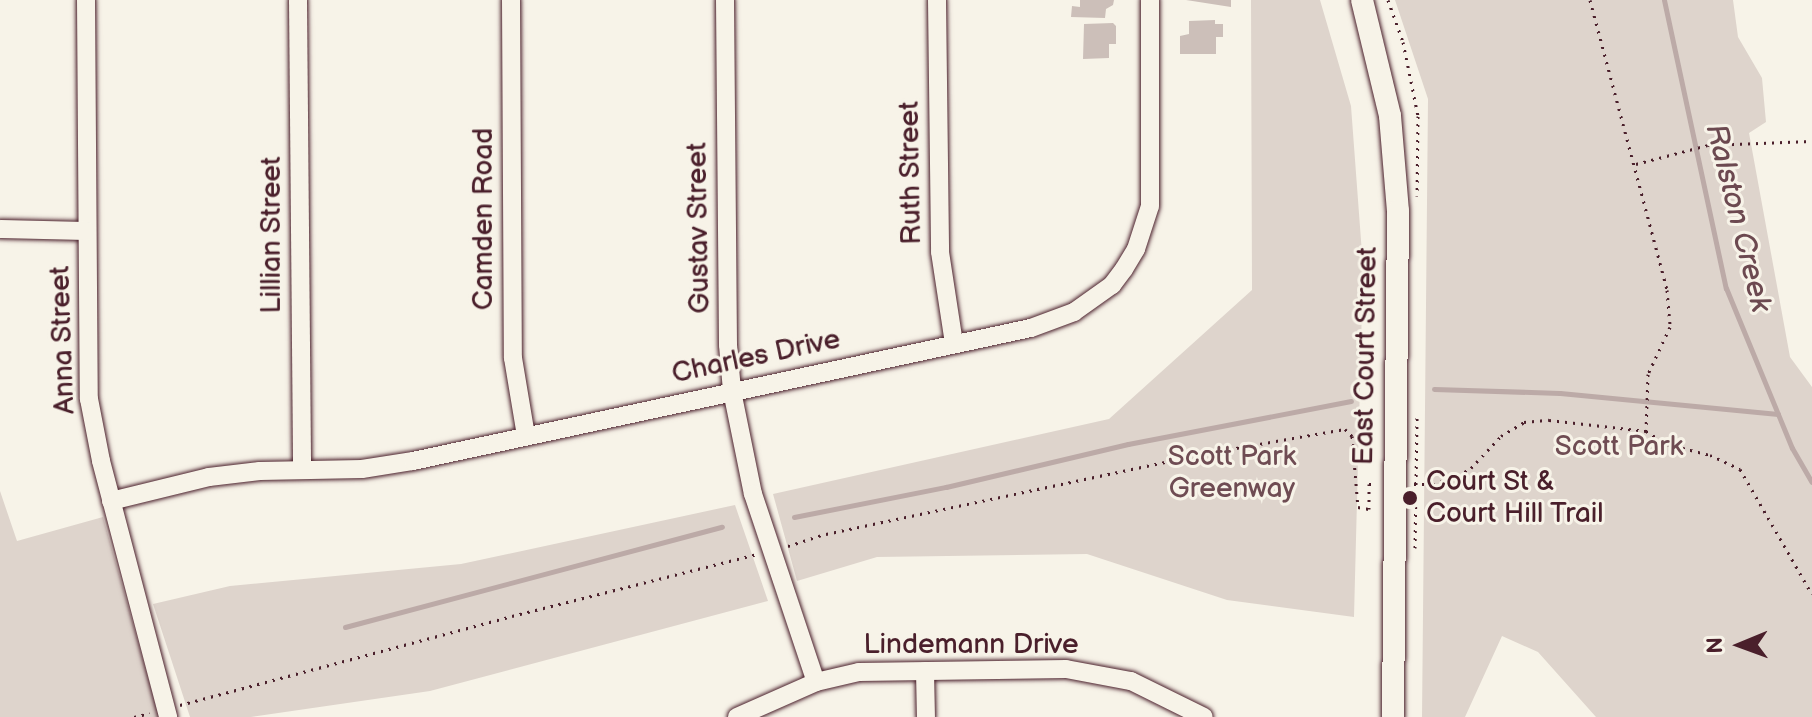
<!DOCTYPE html>
<html>
<head>
<meta charset="utf-8">
<style>
	body { margin:0 }
	#map { position:relative; width:1812px; height:717px; overflow:hidden; background:#f7f3e8; font-family:"Balsamiq Sans",sans-serif }
	div>[style] { position:absolute }
	.green>* { inset:0; background:#ded4cc }
	.stream>* { height:5px; margin:-2.5px; padding:0 2.5px; transform-origin:2.5px; border-radius:2.5px; background:#bcaaa7 }
	.building>* { inset:0; background:#ccbfb9 }
	.path>* { height:3px; margin-top:-1.5px; transform-origin:0; background:repeating-linear-gradient(90deg,#4a1f2b 0 2px,transparent 0 8px) }
	.roads { filter:drop-shadow(0 0 2px #4a1f2b) drop-shadow(0 0 2px #4a1f2b) }
	.minor>* { height:18px; margin:-9px; padding:0 9px; transform-origin:9px; border-radius:9px; background:#f7f3e8 }
	.tertiary>* { height:22px; margin:-11px; padding:0 11px; transform-origin:11px; border-radius:11px; background:#f7f3e8 }
	.dots>* { width:22px; height:22px; translate:-50% -50%; box-sizing:border-box; border:4px solid #f7f3e8; border-radius:50% }
	span { translate:-50% -50%; white-space:nowrap; text-align:center; line-height:1.15; -webkit-text-stroke:6px #f7f3e8; paint-order:stroke }
	.street-label { font-size:28px; color:#4a1f2b }
	.park-label { font-size:28px; color:#6f4c53 }
	.poi-label { font-size:28px; color:#4a1f2b }
	.left { translate:0 -50%; text-align:left }
	.water-label { font-size:30px; color:#6c4950; font-style:italic }
	.north { position:absolute; left:1700px; top:605px; width:80px; height:80px; -webkit-text-stroke:6px #f7f3e8; paint-order:stroke; rotate:269deg; font-size:22px; font-weight:700; line-height:32px; text-align:center; color:#4a1f2b }
	.north::after { content:''; display:block; margin:auto; width:28px; height:36px; background:#4a1f2b; clip-path:polygon(50% 0,100% 100%,50% 72%,0 100%) }
</style>
</head>
<body>
<div id="map">
	<div class="green">
		<div style="clip-path:polygon(1251px 0,1320px 0,1351px 106px,1363px 267px,1354px 617px,1227px 600px,1087px 554px,877px 557px,797px 581px,773px 494px,1109px 419px,1252px 290px)"></div>
		<div style="clip-path:polygon(1395px 0,1733px 0,1738px 37px,1762px 78px,1766px 122px,1749px 133px,1790px 357px,1812px 387px,1812px 717px,1596px 717px,1538px 652px,1502px 636px,1465px 717px,1422px 717px,1428px 99px)"></div>
		<div style="clip-path:polygon(0 491px,17px 541px,103px 517px,159px 717px,0 717px)"></div>
		<div style="clip-path:polygon(735px 505px,768px 601px,430px 691px,251px 717px,190px 717px,153px 604px,230px 586px,461px 564px)"></div>
	</div>
	<div class="stream">
		<div style="left:1664px;top:0;width:295px;rotate:77.9deg"></div>
		<div style="left:1726px;top:288px;width:173px;rotate:67.6deg"></div>
		<div style="left:1792px;top:448px;width:39px;rotate:60deg"></div>
		<div style="left:1434px;top:389px;width:126px;rotate:1.8deg"></div>
		<div style="left:1560px;top:393px;width:219px;rotate:5.5deg"></div>
		<div style="left:794px;top:517px;width:155px;rotate:-11.2deg"></div>
		<div style="left:946px;top:487px;width:187px;rotate:-13.3deg"></div>
		<div style="left:1128px;top:444px;width:227px;rotate:-10.9deg"></div>
		<div style="left:345px;top:627px;width:390px;rotate:-14.9deg"></div>
	</div>
	<div class="building">
		<div style="clip-path:polygon(1080px 0,1114px 0,1113px 5px,1106px 9px,1105px 18px,1071px 17px,1072px 6px,1080px 7px)"></div>
		<div style="clip-path:polygon(1186px 0,1231px 0,1231px 7px)"></div>
		<div style="clip-path:polygon(1215px 20px,1215px 24px,1223px 24px,1223px 37px,1216px 37px,1216px 54px,1180px 54px,1180px 36px,1189px 34px,1189px 21px)"></div>
		<div style="clip-path:polygon(1113px 23px,1116px 26px,1116px 44px,1109px 44px,1109px 58px,1083px 59px,1084px 24px)"></div>
	</div>
	<div class="path">
		<div style="left:1388px;top:0;width:45px;rotate:70.3deg"></div>
		<div style="left:1403px;top:42px;width:76px;rotate:78.5deg"></div>
		<div style="left:1418px;top:116px;width:80px;rotate:90.7deg"></div>
		<div style="left:1590px;top:0;width:300px;rotate:75.1deg"></div>
		<div style="left:1667px;top:290px;width:37px;rotate:85deg"></div>
		<div style="left:1670px;top:327px;width:52px;rotate:115.1deg"></div>
		<div style="left:1648px;top:374px;width:57px;rotate:92deg"></div>
		<div style="left:1636px;top:164px;width:74px;rotate:-14.8deg"></div>
		<div style="left:1708px;top:145px;width:104px;rotate:-2.2deg"></div>
		<div style="left:1414px;top:484px;width:19px"></div>
		<div style="left:1433px;top:484px;width:26px;rotate:-18deg"></div>
		<div style="left:1458px;top:476px;width:15px;rotate:-32deg"></div>
		<div style="left:1471px;top:468px;width:44px;rotate:-46.8deg"></div>
		<div style="left:1501px;top:436px;width:27px;rotate:-31deg"></div>
		<div style="left:1524px;top:422px;width:25px;rotate:-5deg"></div>
		<div style="left:1549px;top:420px;width:98px;rotate:6.5deg"></div>
		<div style="left:1646px;top:431px;width:25px;rotate:32deg"></div>
		<div style="left:1667px;top:444px;width:44px;rotate:14.3deg"></div>
		<div style="left:1710px;top:455px;width:33px;rotate:25deg"></div>
		<div style="left:1740px;top:469px;width:144px;rotate:60.1deg"></div>
		<div style="left:788px;top:546px;width:40px;rotate:-18deg"></div>
		<div style="left:826px;top:534px;width:396px;rotate:-12deg"></div>
		<div style="left:1213px;top:452px;width:134px;rotate:-9.9deg"></div>
		<div style="left:1345px;top:429px;width:10px;rotate:45deg"></div>
		<div style="left:1352px;top:436px;width:71px;rotate:85.2deg"></div>
		<div style="left:1358px;top:507px;width:11px;rotate:10deg"></div>
		<div style="left:1369px;top:509px;width:25px;rotate:-90deg"></div>
		<div style="left:1369px;top:484px;width:8px"></div>
		<div style="left:1415px;top:548px;width:132px;rotate:-89.1deg"></div>
		<div style="left:180px;top:705px;width:344px;rotate:-15deg"></div>
		<div style="left:512px;top:616px;width:253px;rotate:-14.2deg"></div>
		<div style="left:134px;top:717px;width:16px;rotate:-14deg"></div>
	</div>
	<div class="roads">
		<div class="minor">
			<div style="left:86px;top:0;width:399px;rotate:89.6deg"></div>
			<div style="left:89px;top:399px;width:63px;rotate:79deg"></div>
			<div style="left:101px;top:461px;width:265px;rotate:75.3deg"></div>
			<div style="left:298px;top:0;width:470px;rotate:89.5deg"></div>
			<div style="left:511px;top:0;width:358px;rotate:89.7deg"></div>
			<div style="left:513px;top:358px;width:79px;rotate:80.5deg"></div>
			<div style="left:725px;top:0;width:345px;rotate:89.5deg"></div>
			<div style="left:728px;top:345px;width:46px;rotate:85deg"></div>
			<div style="left:732px;top:391px;width:105px;rotate:78.5deg"></div>
			<div style="left:753px;top:494px;width:198px;rotate:71.5deg"></div>
			<div style="left:937px;top:0;width:252px;rotate:89.3deg"></div>
			<div style="left:940px;top:252px;width:93px;rotate:81.3deg"></div>
			<div style="left:0;top:229px;width:87px;rotate:1.3deg"></div>
			<div style="left:111px;top:501px;width:101px;rotate:-13.8deg"></div>
			<div style="left:209px;top:477px;width:51px;rotate:-6.7deg"></div>
			<div style="left:260px;top:471px;width:102px;rotate:-1.1deg"></div>
			<div style="left:362px;top:469px;width:52px;rotate:-8.9deg"></div>
			<div style="left:413px;top:461px;width:632px;rotate:-12.15deg"></div>
			<div style="left:1031px;top:328px;width:46px;rotate:-20.4deg"></div>
			<div style="left:1074px;top:312px;width:47px;rotate:-35.4deg"></div>
			<div style="left:1112px;top:285px;width:20px;rotate:-53deg"></div>
			<div style="left:1124px;top:269px;width:23px;rotate:-59deg"></div>
			<div style="left:1136px;top:249px;width:45px;rotate:-72deg"></div>
			<div style="left:1150px;top:206px;width:206px;rotate:-90deg"></div>
			<div style="left:925px;top:671px;width:46px;rotate:88.8deg"></div>
			<div style="left:737px;top:717px;width:86px;rotate:-23.9deg"></div>
			<div style="left:816px;top:682px;width:44px;rotate:-13.1deg"></div>
			<div style="left:859px;top:672px;width:207px;rotate:-0.8deg"></div>
			<div style="left:1066px;top:669px;width:66px;rotate:10.5deg"></div>
			<div style="left:1131px;top:681px;width:81px;rotate:26.3deg"></div>
		</div>
		<div class="tertiary">
			<div style="left:1362px;top:0;width:119px;rotate:76.4deg"></div>
			<div style="left:1390px;top:116px;width:95px;rotate:85.2deg"></div>
			<div style="left:1398px;top:211px;width:506px;rotate:90.57deg"></div>
		</div>
	</div>
	<div class="dots">
		<div style="left:1410px;top:498px;background:#4a1f2b"></div>
	</div>
	<div class="street-label">
		<span style="left:911px;top:173px;rotate:-91deg">Ruth Street</span>
		<span style="left:484px;top:219px;rotate:-90deg">Camden Road</span>
		<span style="left:699px;top:228px;rotate:-91deg">Gustav Street</span>
		<span style="left:272px;top:235px;rotate:-90deg">Lillian Street</span>
		<span style="left:63px;top:340px;rotate:-92deg">Anna Street</span>
		<span style="left:1366px;top:356px;rotate:-89deg">East Court Street</span>
		<span style="left:756px;top:357px;rotate:-12deg">Charles Drive</span>
		<span style="left:971px;top:645px">Lindemann Drive</span>
	</div>
	<div class="park-label">
		<span style="left:1619px;top:447px">Scott Park</span>
		<span style="left:1232px;top:473px">Scott Park<br>Greenway</span>
	</div>
	<div class="poi-label">
		<span class="left" style="left:1426px;top:498px">Court St &amp;<br>Court Hill Trail</span>
	</div>
	<div class="water-label">
		<span style="left:1738px;top:218px;rotate:76deg">Ralston Creek</span>
	</div>
	<div class="north">N</div>
</div>
</body>
</html>
